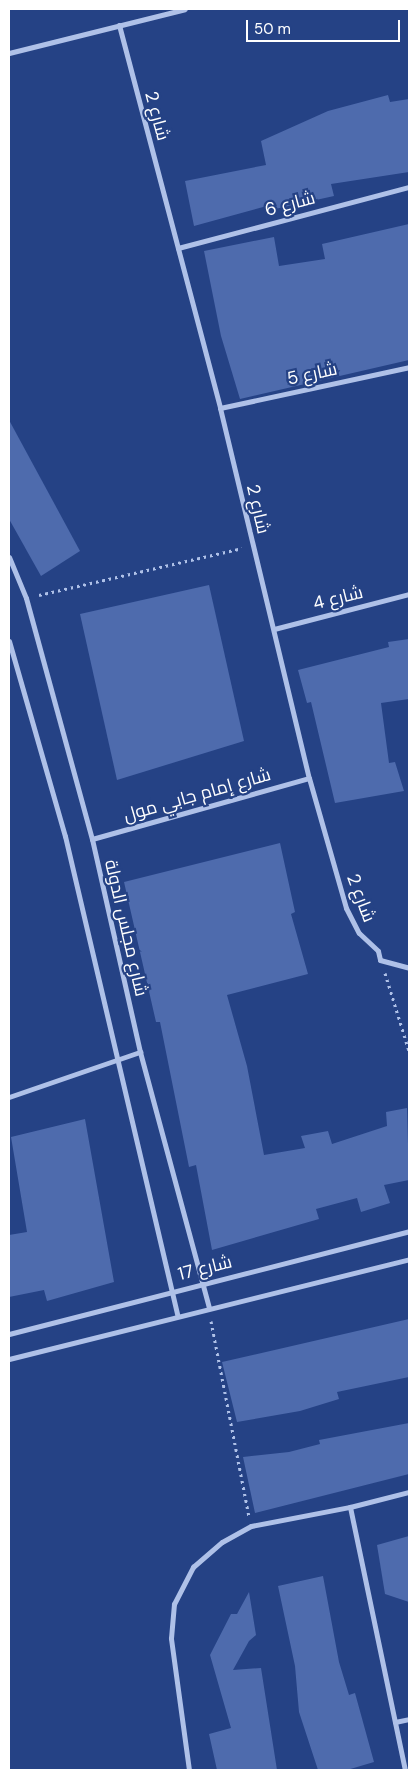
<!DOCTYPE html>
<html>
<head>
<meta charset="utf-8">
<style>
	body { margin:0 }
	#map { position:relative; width:418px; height:1779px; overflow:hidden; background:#254285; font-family:"DM Sans",Cairo,sans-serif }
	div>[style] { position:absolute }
	.building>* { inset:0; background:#4e6bad }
	.path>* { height:3px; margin-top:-1.5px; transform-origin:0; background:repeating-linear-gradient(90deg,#afc1e8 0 2.5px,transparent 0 6.5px) }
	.street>* { height:5px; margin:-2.5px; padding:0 2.5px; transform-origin:2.5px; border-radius:2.5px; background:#afc1e8 }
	span { translate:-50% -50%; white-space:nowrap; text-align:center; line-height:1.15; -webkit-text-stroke:4.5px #254285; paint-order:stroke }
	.street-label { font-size:18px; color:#fff }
	.frame { position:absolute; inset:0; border:10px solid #fff; pointer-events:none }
	.scale { position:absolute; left:246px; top:20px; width:154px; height:22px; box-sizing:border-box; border:2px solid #fff; border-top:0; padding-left:6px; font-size:15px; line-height:18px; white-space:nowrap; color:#fff; -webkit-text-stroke:4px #254285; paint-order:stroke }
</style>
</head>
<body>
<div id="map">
	<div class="building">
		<div style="clip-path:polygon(388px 95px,390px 102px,409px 99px,409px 172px,331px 184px,334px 196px,275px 209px,274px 204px,194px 226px,185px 181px,266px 165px,261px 141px,328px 111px)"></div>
		<div style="clip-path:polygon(409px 224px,409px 360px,240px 399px,221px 336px,204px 251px,274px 237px,279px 266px,325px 259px,322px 244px)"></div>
		<div style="clip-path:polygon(9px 420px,80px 551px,41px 576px,9px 519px)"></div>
		<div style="clip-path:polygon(209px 585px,244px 741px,117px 780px,80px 614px)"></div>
		<div style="clip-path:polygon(409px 639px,409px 699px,381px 703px,389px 763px,395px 762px,404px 791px,335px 803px,311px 702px,307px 703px,298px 670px,389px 647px,388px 642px)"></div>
		<div style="clip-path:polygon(280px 843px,295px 912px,291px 914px,308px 974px,227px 995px,247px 1066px,264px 1155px,305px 1148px,301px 1136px,328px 1131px,332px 1144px,387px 1126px,386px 1112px,407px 1108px,409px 1180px,384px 1185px,390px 1203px,361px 1212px,357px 1198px,316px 1209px,319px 1219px,212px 1250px,196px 1165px,189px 1167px,160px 1022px,156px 1022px,124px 882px)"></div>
		<div style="clip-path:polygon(85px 1119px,114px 1282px,47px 1301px,44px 1290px,9px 1297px,9px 1235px,27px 1232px,11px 1137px)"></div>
		<div style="clip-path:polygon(409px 1319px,409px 1377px,337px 1392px,339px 1399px,300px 1411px,237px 1422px,222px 1362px)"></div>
		<div style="clip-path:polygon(409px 1423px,409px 1474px,255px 1513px,243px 1457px,289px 1452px,320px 1444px,319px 1440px)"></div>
		<div style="clip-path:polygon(409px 1536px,409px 1602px,385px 1594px,377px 1545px)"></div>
		<div style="clip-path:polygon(323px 1576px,339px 1662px,349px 1695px,355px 1693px,374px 1762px,347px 1770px,318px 1770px,299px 1712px,295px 1666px,278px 1586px)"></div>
		<div style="clip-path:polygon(249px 1592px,256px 1635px,249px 1641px,233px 1670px,261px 1668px,277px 1770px,217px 1770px,209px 1734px,231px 1728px,210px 1655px,231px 1614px,237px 1614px)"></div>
	</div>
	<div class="path">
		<div style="left:39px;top:595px;width:208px;rotate:-13deg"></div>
		<div style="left:385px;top:973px;width:82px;rotate:72.9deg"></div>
		<div style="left:211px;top:1321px;width:199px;rotate:79deg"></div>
	</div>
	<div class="street">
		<div style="left:119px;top:25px;width:396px;rotate:75.2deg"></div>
		<div style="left:220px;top:408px;width:381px;rotate:76.5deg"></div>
		<div style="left:309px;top:778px;width:135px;rotate:74.1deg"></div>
		<div style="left:346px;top:908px;width:28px;rotate:63deg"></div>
		<div style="left:359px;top:933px;width:26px;rotate:43deg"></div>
		<div style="left:378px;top:951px;width:9px;rotate:77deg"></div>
		<div style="left:380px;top:960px;width:30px;rotate:15deg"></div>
		<div style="left:9px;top:53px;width:181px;rotate:-14deg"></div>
		<div style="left:178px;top:248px;width:239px;rotate:-14.8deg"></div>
		<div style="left:220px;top:408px;width:193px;rotate:-12.2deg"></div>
		<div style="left:9px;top:557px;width:44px;rotate:67.5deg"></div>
		<div style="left:26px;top:598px;width:250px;rotate:74.7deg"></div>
		<div style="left:92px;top:839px;width:218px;rotate:77.3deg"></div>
		<div style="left:140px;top:1052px;width:265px;rotate:74.9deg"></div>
		<div style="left:274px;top:629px;width:139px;rotate:-14.5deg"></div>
		<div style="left:9px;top:641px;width:203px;rotate:74deg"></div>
		<div style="left:65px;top:836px;width:493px;rotate:76.8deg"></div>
		<div style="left:92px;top:839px;width:225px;rotate:-15.7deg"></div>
		<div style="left:9px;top:1097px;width:139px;rotate:-19deg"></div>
		<div style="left:9px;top:1334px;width:413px;rotate:-14.4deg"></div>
		<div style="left:9px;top:1359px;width:412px;rotate:-14deg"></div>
		<div style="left:350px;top:1507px;width:269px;rotate:78.2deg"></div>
		<div style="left:395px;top:1722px;width:14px;rotate:-12deg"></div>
		<div style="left:189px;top:1770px;width:133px;rotate:-97.8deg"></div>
		<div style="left:171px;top:1638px;width:34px;rotate:-85deg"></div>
		<div style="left:174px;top:1604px;width:42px;rotate:-62.8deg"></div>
		<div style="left:193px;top:1567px;width:38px;rotate:-41deg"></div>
		<div style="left:222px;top:1542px;width:33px;rotate:-29deg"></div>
		<div style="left:251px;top:1526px;width:101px;rotate:-10.9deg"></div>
		<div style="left:350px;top:1507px;width:61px;rotate:-14.3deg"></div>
	</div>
	<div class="street-label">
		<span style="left:157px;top:116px;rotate:75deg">شارع 2</span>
		<span style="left:290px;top:204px;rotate:-15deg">شارع 6</span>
		<span style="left:312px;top:374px;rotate:-12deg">شارع 5</span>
		<span style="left:258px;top:509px;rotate:77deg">شارع 2</span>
		<span style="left:338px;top:598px;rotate:-14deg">شارع 4</span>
		<span style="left:197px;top:795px;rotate:-16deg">شارع إمام جابي مول</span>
		<span style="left:361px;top:898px;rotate:69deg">شارع 2</span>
		<span style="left:126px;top:928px;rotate:77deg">شارع مجلس الدولة</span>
		<span style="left:205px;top:1268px;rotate:-14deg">شارع 17</span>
	</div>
	<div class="frame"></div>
	<div class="scale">50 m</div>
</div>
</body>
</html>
